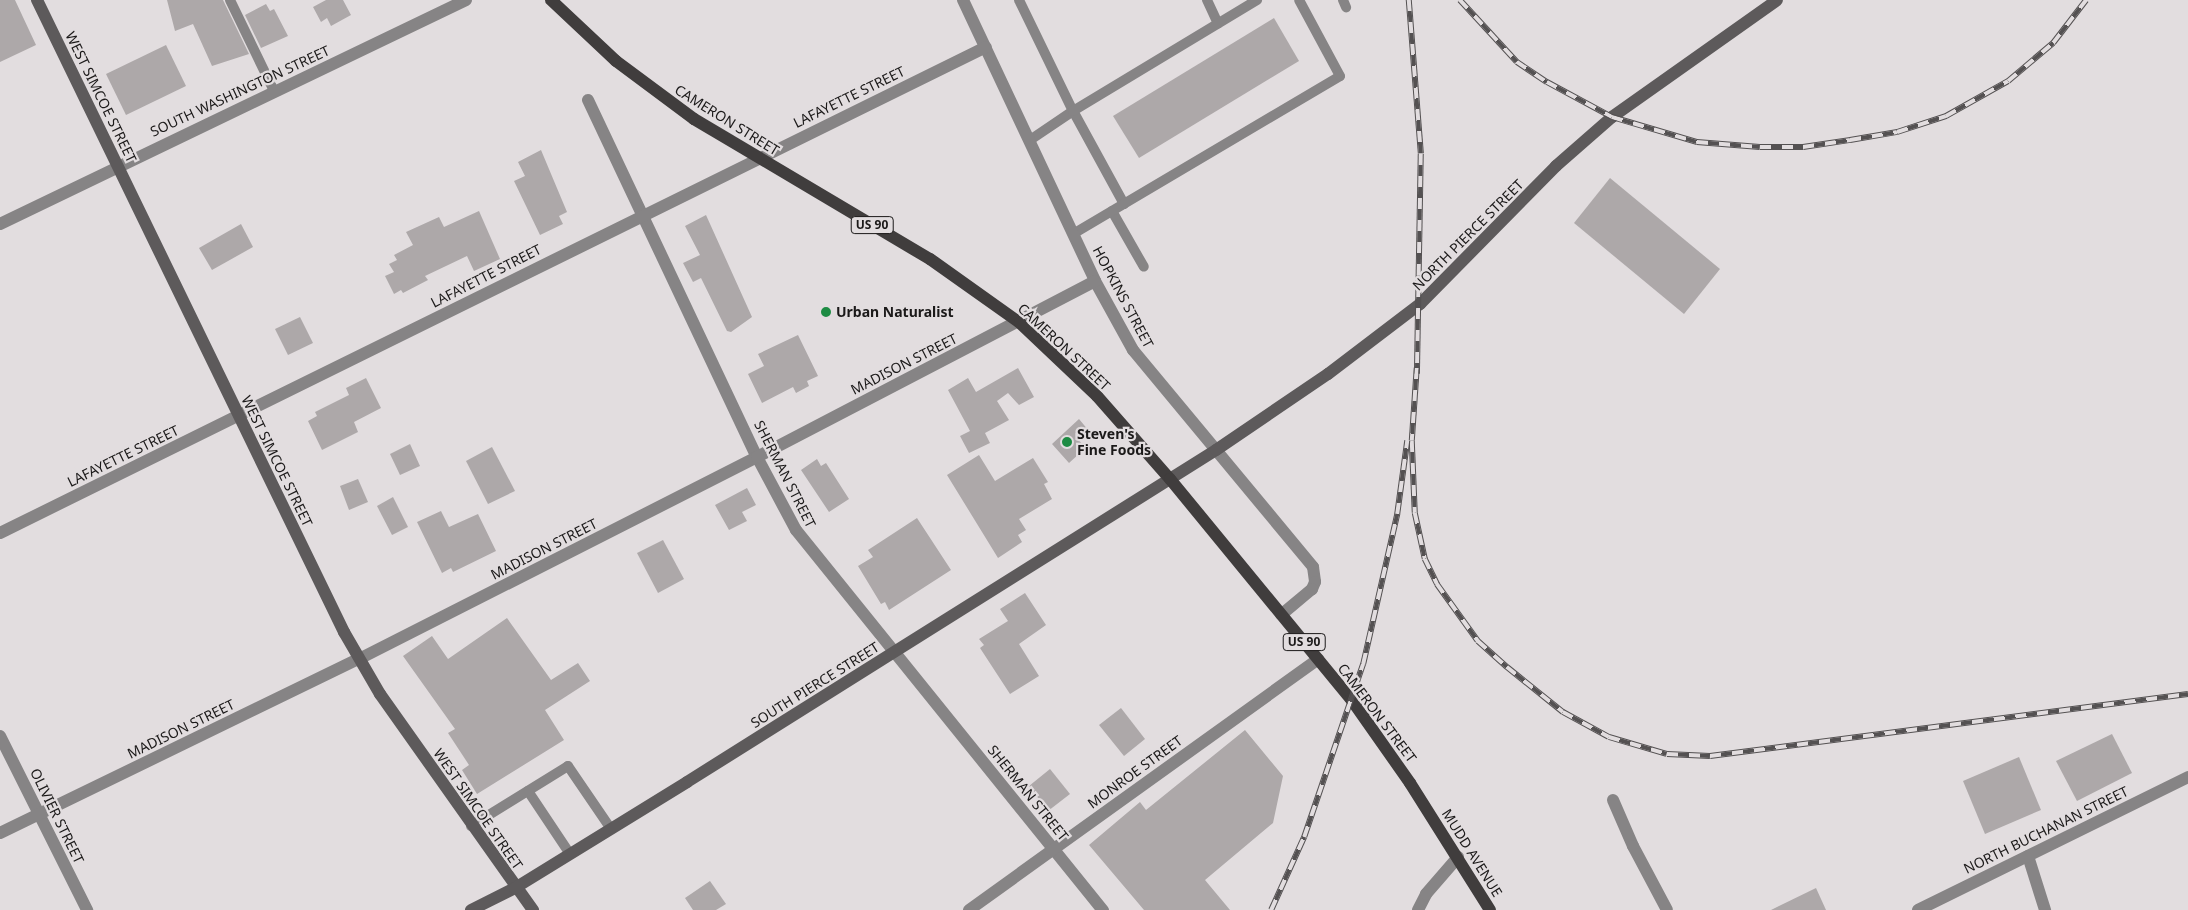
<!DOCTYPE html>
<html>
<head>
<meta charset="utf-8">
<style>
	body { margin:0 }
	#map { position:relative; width:2188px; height:910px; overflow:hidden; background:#e2dddf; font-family:"Noto Sans",sans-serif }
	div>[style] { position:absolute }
	.building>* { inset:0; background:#ada8a9 }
	.lane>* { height:10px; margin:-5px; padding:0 5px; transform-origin:5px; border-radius:5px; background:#868485 }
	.street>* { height:12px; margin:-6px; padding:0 6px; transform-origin:6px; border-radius:6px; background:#868485 }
	.secondary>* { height:12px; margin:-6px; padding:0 6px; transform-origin:6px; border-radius:6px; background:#5d5a5b }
	.primary>* { height:12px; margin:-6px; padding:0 6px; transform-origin:6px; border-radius:6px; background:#403d3d }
	.rail>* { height:5.5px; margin-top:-2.75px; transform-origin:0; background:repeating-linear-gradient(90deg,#e2dddf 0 11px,#545152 0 22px); box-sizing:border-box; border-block:1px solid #545152 }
	.dots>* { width:14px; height:14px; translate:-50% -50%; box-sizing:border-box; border:2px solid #e2dddf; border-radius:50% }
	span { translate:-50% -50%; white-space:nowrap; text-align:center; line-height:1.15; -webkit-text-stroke:4.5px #e2dddf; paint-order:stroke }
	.shield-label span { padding:1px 4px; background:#e2dddf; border:1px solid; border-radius:4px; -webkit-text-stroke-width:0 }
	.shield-label { font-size:12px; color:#1b1919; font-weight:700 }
	.street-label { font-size:14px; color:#1b1919 }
	.poi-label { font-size:14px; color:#1b1919; font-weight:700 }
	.left { translate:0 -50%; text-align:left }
</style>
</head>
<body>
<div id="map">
	<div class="building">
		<div style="clip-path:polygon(0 0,15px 0,36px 45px,0 62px)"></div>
		<div style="clip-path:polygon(167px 0,223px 0,249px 54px,212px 66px,193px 24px,175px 31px)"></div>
		<div style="clip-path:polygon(326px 0,343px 0,351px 15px,331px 26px,327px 18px,321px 22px,313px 7px)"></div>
		<div style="clip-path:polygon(266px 4px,270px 11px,274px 9px,288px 36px,261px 48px,245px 15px)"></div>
		<div style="clip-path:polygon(1274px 18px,1299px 61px,1139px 158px,1113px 116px)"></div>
		<div style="clip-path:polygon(166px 45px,186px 86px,126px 115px,106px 74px)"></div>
		<div style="clip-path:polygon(541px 150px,567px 212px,559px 216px,563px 224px,540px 235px,514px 181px,525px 176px,518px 162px)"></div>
		<div style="clip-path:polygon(1610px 178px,1720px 269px,1684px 314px,1574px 223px)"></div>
		<div style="clip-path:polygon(479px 211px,500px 259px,474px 271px,467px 256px,425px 276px,428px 280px,403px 293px,401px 290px,394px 294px,385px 276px,394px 272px,389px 264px,397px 260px,394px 255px,413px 245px,406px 232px,439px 217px,444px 227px)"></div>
		<div style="clip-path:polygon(706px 215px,752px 317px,731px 332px,727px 331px,701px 278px,693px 282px,683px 263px,700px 255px,685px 226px)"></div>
		<div style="clip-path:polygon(241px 224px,253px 247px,212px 270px,199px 248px)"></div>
		<div style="clip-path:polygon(300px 317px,313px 343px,288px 355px,275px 329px)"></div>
		<div style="clip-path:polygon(798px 335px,818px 376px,807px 381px,809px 386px,796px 393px,793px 387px,762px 403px,748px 374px,764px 366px,758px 354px)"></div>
		<div style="clip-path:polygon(1018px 368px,1034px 397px,1019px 405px,1008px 393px,997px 401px,1009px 420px,985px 433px,990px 443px,969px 453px,960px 436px,970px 431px,948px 390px,968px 378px,976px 392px)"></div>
		<div style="clip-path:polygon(366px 378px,381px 408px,354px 422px,358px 432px,322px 450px,308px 421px,317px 416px,315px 412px,349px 395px,346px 388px)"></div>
		<div style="clip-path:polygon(1079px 419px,1089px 431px,1079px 440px,1082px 444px,1077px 449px,1080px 453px,1069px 463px,1052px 444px)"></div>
		<div style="clip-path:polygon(410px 444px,420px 466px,400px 475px,390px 454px)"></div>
		<div style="clip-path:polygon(492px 447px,515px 491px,488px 504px,466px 461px)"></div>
		<div style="clip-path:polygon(979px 455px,995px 481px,1033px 458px,1048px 482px,1044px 484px,1052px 499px,1019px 519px,1026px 530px,1018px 535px,1022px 542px,998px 558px,947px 475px)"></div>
		<div style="clip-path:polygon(817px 459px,821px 466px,826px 463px,849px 499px,829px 512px,801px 470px)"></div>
		<div style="clip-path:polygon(358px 479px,368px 502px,349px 510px,340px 486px)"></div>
		<div style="clip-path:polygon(747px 488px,756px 505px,742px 512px,747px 521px,729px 530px,715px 505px)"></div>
		<div style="clip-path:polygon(393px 497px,408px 527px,392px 535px,377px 506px)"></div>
		<div style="clip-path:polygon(441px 511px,449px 527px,478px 514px,496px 551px,453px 572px,451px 568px,442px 573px,417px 522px)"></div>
		<div style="clip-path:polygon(917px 518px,951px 570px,889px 610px,885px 602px,881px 604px,858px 566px,873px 557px,868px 550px)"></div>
		<div style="clip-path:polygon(663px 540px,684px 579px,658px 593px,637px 553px)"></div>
		<div style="clip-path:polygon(1025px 593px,1046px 625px,1019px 644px,1039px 676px,1010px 694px,980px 648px,984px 645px,979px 639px,1008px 621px,1000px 609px)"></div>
		<div style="clip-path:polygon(507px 618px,551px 680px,578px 663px,590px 681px,545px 710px,564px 740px,477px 794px,462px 770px,469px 765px,448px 733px,455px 729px,403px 656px,432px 636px,448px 659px)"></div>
		<div style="clip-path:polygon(1121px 708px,1145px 739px,1124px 756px,1099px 725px)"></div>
		<div style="clip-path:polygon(1245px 730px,1283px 776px,1273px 823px,1205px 880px,1230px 910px,1144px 910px,1089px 845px,1140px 802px,1146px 810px)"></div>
		<div style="clip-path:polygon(2112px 734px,2132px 773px,2077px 801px,2056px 761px)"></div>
		<div style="clip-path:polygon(2019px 757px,2041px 810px,1985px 834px,1963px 781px)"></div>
		<div style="clip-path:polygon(1050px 769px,1070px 794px,1048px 811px,1029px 786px)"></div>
		<div style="clip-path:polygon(710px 881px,726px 904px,716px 910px,693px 910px,685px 898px)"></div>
		<div style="clip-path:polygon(1816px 888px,1826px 910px,1771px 910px)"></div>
	</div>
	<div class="lane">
		<div style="left:230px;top:0;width:101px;rotate:64.2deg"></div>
		<div style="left:1019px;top:0;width:123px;rotate:64.1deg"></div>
		<div style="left:1073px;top:111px;width:52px;rotate:146deg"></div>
		<div style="left:1207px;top:0;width:26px;rotate:65deg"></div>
		<div style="left:1343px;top:0;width:8px;rotate:67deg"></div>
		<div style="left:1124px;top:204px;width:106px;rotate:-118.7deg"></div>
		<div style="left:1073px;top:111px;width:215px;rotate:-31.1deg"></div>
		<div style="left:1112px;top:211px;width:64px;rotate:60.3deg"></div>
		<div style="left:1073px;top:234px;width:310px;rotate:-30.6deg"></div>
		<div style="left:1340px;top:76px;width:86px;rotate:-118.3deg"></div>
		<div style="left:528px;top:791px;width:76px;rotate:56.3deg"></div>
		<div style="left:471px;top:826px;width:114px;rotate:-31.7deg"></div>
		<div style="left:568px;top:766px;width:76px;rotate:55.7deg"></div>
	</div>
	<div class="street">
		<div style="left:963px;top:0;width:310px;rotate:64.8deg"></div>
		<div style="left:1095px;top:281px;width:79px;rotate:61.2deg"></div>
		<div style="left:1133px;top:350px;width:282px;rotate:50.3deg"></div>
		<div style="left:1313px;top:567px;width:15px;rotate:82deg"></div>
		<div style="left:1315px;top:582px;width:8px;rotate:113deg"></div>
		<div style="left:1312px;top:589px;width:40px;rotate:140deg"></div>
		<div style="left:588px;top:100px;width:395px;rotate:64.7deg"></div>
		<div style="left:757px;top:457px;width:83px;rotate:61.9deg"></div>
		<div style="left:796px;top:530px;width:489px;rotate:51.1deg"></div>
		<div style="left:0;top:224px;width:517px;rotate:-25.67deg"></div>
		<div style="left:0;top:533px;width:1099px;rotate:-26.24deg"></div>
		<div style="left:0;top:736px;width:195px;rotate:63.4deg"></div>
		<div style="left:1613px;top:800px;width:50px;rotate:66.5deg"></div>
		<div style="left:1633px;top:846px;width:72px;rotate:62deg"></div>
		<div style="left:0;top:833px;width:399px;rotate:-25.9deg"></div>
		<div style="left:359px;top:659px;width:446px;rotate:-26.9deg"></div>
		<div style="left:757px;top:457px;width:381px;rotate:-27.5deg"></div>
		<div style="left:2028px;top:856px;width:57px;rotate:72.5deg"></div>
		<div style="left:969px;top:910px;width:430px;rotate:-35.7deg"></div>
		<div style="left:1418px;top:910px;width:18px;rotate:-63deg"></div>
		<div style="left:1426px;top:894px;width:49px;rotate:-49.1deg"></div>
		<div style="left:1918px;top:910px;width:301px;rotate:-26.2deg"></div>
	</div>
	<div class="secondary">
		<div style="left:37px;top:0;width:703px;rotate:64.09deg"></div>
		<div style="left:344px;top:632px;width:72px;rotate:59.9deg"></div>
		<div style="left:380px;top:694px;width:265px;rotate:54.7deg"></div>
		<div style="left:471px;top:910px;width:49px;rotate:-26.6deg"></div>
		<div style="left:515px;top:888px;width:202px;rotate:-31.6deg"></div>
		<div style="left:687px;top:782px;width:625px;rotate:-32.11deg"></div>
		<div style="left:1216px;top:450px;width:135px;rotate:-34.2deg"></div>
		<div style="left:1328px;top:374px;width:116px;rotate:-37.3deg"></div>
		<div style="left:1420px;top:304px;width:194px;rotate:-45.4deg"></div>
		<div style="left:1556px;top:166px;width:74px;rotate:-41.2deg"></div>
		<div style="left:1612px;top:117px;width:202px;rotate:-35.3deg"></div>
	</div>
	<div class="primary">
		<div style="left:551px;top:0;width:89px;rotate:43.2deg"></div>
		<div style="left:616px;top:61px;width:97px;rotate:36.6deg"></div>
		<div style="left:694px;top:119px;width:274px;rotate:30.7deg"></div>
		<div style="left:930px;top:259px;width:110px;rotate:35.4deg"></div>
		<div style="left:1020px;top:323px;width:106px;rotate:43.5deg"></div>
		<div style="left:1097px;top:396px;width:111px;rotate:48.7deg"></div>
		<div style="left:1170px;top:479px;width:285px;rotate:50.6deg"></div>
		<div style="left:1351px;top:699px;width:103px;rotate:54.9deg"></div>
		<div style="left:1410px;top:783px;width:150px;rotate:57.8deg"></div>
	</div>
	<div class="rail">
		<div style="left:1409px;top:0;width:154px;rotate:85.5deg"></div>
		<div style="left:1421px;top:154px;width:220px;rotate:91deg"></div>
		<div style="left:1460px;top:0;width:84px;rotate:47.4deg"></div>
		<div style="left:1517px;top:62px;width:36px;rotate:34deg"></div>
		<div style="left:1547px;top:82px;width:74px;rotate:28.3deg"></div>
		<div style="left:1612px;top:117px;width:89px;rotate:16.4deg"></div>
		<div style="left:1697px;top:142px;width:63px;rotate:4.5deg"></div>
		<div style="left:1760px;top:147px;width:43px"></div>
		<div style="left:1803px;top:147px;width:48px;rotate:-8.5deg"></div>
		<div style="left:1850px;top:140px;width:48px;rotate:-9.7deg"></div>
		<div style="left:1897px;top:132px;width:52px;rotate:-18.1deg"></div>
		<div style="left:1946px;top:116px;width:71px;rotate:-29.4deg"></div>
		<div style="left:2008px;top:81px;width:59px;rotate:-40.2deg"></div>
		<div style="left:2053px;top:43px;width:54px;rotate:-52.5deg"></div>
		<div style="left:1417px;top:368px;width:73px;rotate:93.9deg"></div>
		<div style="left:1412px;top:441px;width:72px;rotate:87.6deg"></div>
		<div style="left:1415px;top:513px;width:47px;rotate:77.7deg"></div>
		<div style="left:1425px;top:559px;width:28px;rotate:64deg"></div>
		<div style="left:1437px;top:584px;width:70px;rotate:54.3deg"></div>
		<div style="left:1478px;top:641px;width:39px;rotate:42deg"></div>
		<div style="left:1507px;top:667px;width:72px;rotate:38.8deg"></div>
		<div style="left:1563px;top:712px;width:52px;rotate:28.5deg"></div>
		<div style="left:1609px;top:737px;width:60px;rotate:16.3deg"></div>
		<div style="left:1667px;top:754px;width:43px;rotate:2.7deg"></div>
		<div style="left:1710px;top:756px;width:482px;rotate:-7.4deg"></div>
		<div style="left:1271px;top:910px;width:80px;rotate:-65.7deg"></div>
		<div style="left:1304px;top:837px;width:183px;rotate:-71.2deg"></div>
		<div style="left:1363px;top:664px;width:154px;rotate:-77.2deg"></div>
		<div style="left:1397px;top:514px;width:74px;rotate:-82.2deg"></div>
	</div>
	<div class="dots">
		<div style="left:826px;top:312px;background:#1d8b43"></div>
		<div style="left:1067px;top:442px;background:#1d8b43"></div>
	</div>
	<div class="shield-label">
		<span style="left:872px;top:225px">US 90</span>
		<span style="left:1304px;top:642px">US 90</span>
	</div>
	<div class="street-label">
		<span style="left:240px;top:91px;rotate:-25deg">SOUTH WASHINGTON STREET</span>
		<span style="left:101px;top:97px;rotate:64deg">WEST SIMCOE STREET</span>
		<span style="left:849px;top:97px;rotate:-26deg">LAFAYETTE STREET</span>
		<span style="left:727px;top:120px;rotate:32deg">CAMERON STREET</span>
		<span style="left:1468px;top:235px;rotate:-45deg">NORTH PIERCE STREET</span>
		<span style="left:486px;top:276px;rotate:-27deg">LAFAYETTE STREET</span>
		<span style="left:1123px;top:297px;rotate:62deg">HOPKINS STREET</span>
		<span style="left:1064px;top:347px;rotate:43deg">CAMERON STREET</span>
		<span style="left:904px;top:364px;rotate:-27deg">MADISON STREET</span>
		<span style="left:123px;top:456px;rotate:-26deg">LAFAYETTE STREET</span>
		<span style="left:277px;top:461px;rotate:64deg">WEST SIMCOE STREET</span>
		<span style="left:785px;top:474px;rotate:63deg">SHERMAN STREET</span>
		<span style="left:544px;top:549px;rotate:-27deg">MADISON STREET</span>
		<span style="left:815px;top:685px;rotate:-32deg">SOUTH PIERCE STREET</span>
		<span style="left:1377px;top:713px;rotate:53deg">CAMERON STREET</span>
		<span style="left:181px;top:729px;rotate:-26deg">MADISON STREET</span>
		<span style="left:1135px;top:772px;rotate:-36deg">MONROE STREET</span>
		<span style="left:1028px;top:793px;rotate:51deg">SHERMAN STREET</span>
		<span style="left:478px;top:809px;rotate:55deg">WEST SIMCOE STREET</span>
		<span style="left:57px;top:816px;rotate:64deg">OLIVIER STREET</span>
		<span style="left:2046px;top:830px;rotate:-26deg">NORTH BUCHANAN STREET</span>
		<span style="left:1472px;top:853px;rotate:58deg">MUDD AVENUE</span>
	</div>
	<div class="poi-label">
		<span class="left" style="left:836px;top:312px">Urban Naturalist</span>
		<span class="left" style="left:1077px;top:442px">Steven's<br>Fine Foods</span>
	</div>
</div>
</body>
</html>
